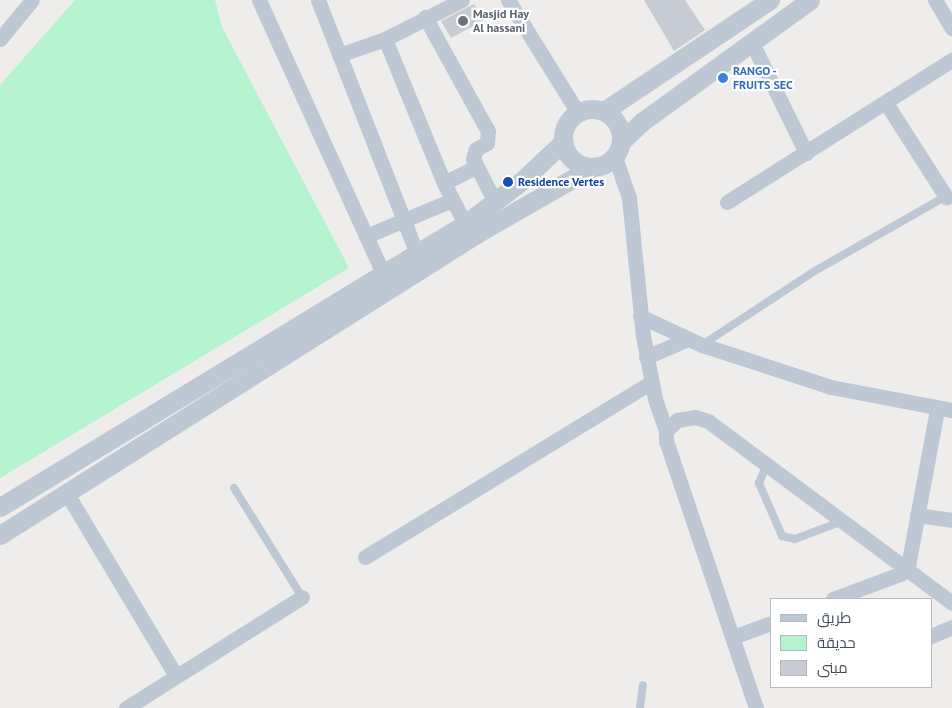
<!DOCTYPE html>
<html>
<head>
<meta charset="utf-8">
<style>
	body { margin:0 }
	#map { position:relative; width:952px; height:708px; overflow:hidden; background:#efecec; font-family:"PT Sans",Cairo,sans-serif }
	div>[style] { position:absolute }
	.green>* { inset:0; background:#b4f3ce }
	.building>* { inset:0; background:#c7cbd3 }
	.service>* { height:8px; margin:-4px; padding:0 4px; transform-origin:4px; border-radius:4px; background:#bdc8d4 }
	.minor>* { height:15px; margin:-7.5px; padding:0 7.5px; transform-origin:7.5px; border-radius:7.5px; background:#bdc8d4 }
	.tertiary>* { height:19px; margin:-9.5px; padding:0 9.5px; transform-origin:9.5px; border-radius:9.5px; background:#bdc8d4 }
	.tertiary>.ring { margin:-9.5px; padding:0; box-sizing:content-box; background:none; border:19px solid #bdc8d4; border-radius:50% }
	.dots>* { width:14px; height:14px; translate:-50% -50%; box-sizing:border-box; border:2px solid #fff; border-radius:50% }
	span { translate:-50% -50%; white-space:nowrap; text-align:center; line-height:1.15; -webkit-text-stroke:4.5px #fff; paint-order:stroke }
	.worship-label { font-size:12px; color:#5b616d; font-weight:700 }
	.left { translate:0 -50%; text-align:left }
	.shop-label { font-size:12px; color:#366cbe; font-weight:700 }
	.transit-label { font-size:12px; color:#164399; font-weight:700 }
	.legend { position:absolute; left:770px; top:598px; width:162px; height:90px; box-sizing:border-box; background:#fff; border:1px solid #b4b9be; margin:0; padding:6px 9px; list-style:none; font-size:15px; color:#434f5c }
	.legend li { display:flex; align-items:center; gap:10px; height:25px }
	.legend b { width:25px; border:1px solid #b4b9be }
</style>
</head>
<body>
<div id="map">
	<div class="green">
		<div style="clip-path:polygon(75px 0,215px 0,222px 27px,349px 268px,0 478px,0 85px)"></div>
	</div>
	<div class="building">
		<div style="clip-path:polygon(644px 0,685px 0,705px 30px,674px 51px)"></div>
		<div style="clip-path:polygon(474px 4px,484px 20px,451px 38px,441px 21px)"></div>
	</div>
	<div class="service">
		<div style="left:702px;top:345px;width:133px;rotate:-33.3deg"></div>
		<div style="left:813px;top:272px;width:155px;rotate:-29.7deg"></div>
		<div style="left:767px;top:464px;width:21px;rotate:113deg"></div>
		<div style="left:759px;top:483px;width:58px;rotate:66.5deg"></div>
		<div style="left:782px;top:536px;width:13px;rotate:13deg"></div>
		<div style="left:795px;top:539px;width:51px;rotate:-20.6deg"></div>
		<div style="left:234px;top:488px;width:128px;rotate:58deg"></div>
		<div style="left:640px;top:708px;width:23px;rotate:-83deg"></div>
	</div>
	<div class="minor">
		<div style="left:259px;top:0;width:302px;rotate:65.6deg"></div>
		<div style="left:318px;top:0;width:273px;rotate:68.7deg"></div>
		<div style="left:508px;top:0;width:133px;rotate:58.2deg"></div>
		<div style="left:935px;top:0;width:33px;rotate:59deg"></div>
		<div style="left:425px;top:17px;width:130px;rotate:61.1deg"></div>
		<div style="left:488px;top:131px;width:12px;rotate:95deg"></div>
		<div style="left:487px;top:143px;width:13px;rotate:151deg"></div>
		<div style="left:476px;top:149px;width:10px;rotate:107deg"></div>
		<div style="left:473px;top:159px;width:48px;rotate:62.9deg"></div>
		<div style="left:0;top:39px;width:50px;rotate:-50.6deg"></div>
		<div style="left:385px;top:39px;width:156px;rotate:67.7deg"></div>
		<div style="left:444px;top:183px;width:46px;rotate:62.9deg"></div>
		<div style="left:751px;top:41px;width:125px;rotate:63.8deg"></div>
		<div style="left:339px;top:55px;width:49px;rotate:-19.2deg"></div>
		<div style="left:385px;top:39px;width:86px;rotate:-26.9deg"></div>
		<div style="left:886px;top:103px;width:112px;rotate:57.4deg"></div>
		<div style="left:615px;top:157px;width:43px;rotate:71.1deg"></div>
		<div style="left:629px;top:198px;width:139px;rotate:84.2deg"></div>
		<div style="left:643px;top:336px;width:64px;rotate:79.2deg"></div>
		<div style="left:655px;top:399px;width:34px;rotate:71deg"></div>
		<div style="left:444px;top:183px;width:35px;rotate:-27deg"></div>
		<div style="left:727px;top:202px;width:266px;rotate:-32.3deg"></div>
		<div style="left:366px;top:236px;width:93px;rotate:-22.7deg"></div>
		<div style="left:640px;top:316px;width:68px;rotate:25.1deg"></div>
		<div style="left:702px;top:345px;width:136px;rotate:18deg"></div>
		<div style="left:831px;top:387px;width:123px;rotate:10.8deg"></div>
		<div style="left:646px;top:357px;width:46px;rotate:-23.2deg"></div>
		<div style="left:66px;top:492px;width:214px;rotate:59.1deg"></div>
		<div style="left:917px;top:515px;width:35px;rotate:8deg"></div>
		<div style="left:365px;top:557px;width:336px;rotate:-31.4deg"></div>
		<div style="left:833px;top:599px;width:72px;rotate:-20.5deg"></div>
		<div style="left:900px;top:574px;width:11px;rotate:-45deg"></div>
		<div style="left:908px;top:566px;width:160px;rotate:-79.5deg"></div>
		<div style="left:931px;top:636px;width:23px;rotate:-23deg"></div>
		<div style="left:733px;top:637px;width:40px;rotate:-20.2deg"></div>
		<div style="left:126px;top:708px;width:208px;rotate:-32.2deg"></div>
		<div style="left:756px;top:708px;width:282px;rotate:-108.6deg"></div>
		<div style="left:666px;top:441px;width:10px;rotate:-90deg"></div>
		<div style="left:666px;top:431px;width:16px;rotate:-45deg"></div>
		<div style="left:677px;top:420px;width:18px;rotate:-9deg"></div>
		<div style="left:695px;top:417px;width:14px;rotate:17deg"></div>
		<div style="left:708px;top:421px;width:304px;rotate:36.7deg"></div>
	</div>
	<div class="tertiary">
		<div class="ring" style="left:563px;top:109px;width:39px;height:39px"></div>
		<div style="left:604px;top:111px;width:200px;rotate:-33.8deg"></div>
		<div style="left:621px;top:142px;width:30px;rotate:-44deg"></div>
		<div style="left:643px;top:121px;width:206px;rotate:-35.9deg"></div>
		<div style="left:0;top:507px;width:544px;rotate:-31.32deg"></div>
		<div style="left:465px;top:224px;width:73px;rotate:-37.2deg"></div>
		<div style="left:523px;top:180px;width:55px;rotate:-43.5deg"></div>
		<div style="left:0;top:535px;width:565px;rotate:-32.28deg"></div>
		<div style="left:478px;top:233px;width:133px;rotate:-29.9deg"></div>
	</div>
	<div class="dots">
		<div style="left:463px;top:21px;background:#6b7280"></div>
		<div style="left:723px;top:78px;background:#3f7fe0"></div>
		<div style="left:508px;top:182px;background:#1a4fb4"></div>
	</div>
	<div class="worship-label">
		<span class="left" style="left:473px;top:21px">Masjid Hay<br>Al hassani</span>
	</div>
	<div class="shop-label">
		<span class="left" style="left:733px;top:78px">RANGO -<br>FRUITS SEC</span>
	</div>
	<div class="transit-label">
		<span class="left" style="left:518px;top:182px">Residence Vertes</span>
	</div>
	<ul class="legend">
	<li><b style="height:6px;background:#bdc8d4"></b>طريق</li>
	<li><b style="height:14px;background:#b4f3ce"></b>حديقة</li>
	<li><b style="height:14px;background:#c7cbd3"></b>مبنى</li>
	</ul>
</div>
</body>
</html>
